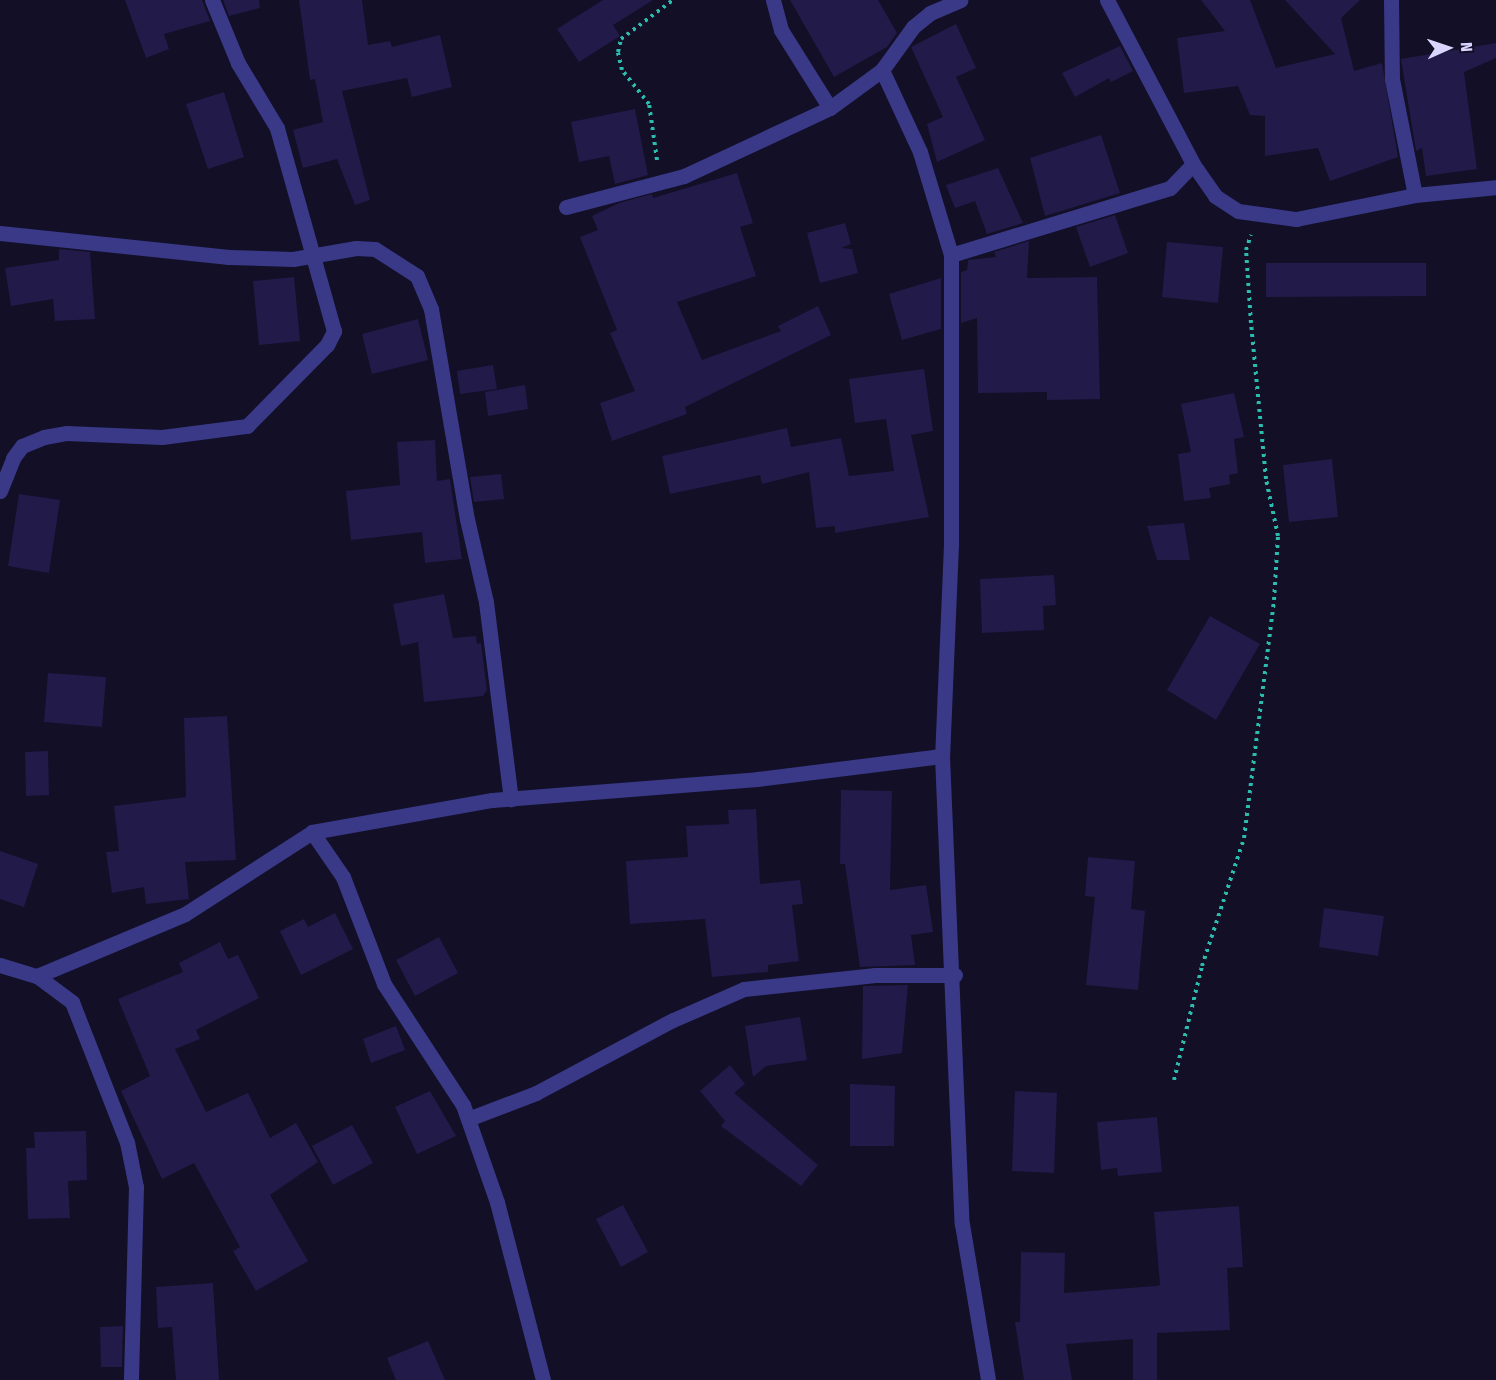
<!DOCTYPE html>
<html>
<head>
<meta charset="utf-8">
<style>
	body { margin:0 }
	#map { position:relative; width:1496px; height:1380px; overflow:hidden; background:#120f27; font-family:"Fira Sans Condensed",sans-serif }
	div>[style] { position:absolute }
	.building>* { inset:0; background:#221a49 }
	.path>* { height:4px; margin-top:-2px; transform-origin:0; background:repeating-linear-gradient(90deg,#2cbcae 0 3px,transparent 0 7.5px) }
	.street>* { height:15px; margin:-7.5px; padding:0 7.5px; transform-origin:7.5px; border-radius:7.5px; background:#393988 }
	span { translate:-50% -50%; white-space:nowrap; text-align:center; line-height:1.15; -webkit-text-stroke:6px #120f27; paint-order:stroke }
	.north { position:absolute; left:1418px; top:18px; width:60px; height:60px; -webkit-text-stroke:4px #120f27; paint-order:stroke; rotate:87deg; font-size:16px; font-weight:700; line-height:24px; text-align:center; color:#d9d5ff }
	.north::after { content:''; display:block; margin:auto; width:21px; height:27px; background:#d9d5ff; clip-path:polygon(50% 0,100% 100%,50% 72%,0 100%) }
</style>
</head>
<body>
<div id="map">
	<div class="building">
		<div style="clip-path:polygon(125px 0,202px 0,210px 21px,164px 34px,169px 49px,146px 58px)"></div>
		<div style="clip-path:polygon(223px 0,259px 0,260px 8px,229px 16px)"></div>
		<div style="clip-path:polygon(299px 0,362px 0,368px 45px,390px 41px,392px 47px,440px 35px,452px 87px,412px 97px,407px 78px,342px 91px,370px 200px,355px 205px,337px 159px,303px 168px,293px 130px,323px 122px,315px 79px,310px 80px)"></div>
		<div style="clip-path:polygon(603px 0,653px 0,613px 25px,620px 36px,579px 62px,557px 29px)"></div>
		<div style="clip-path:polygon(790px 0,878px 0,897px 33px,887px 47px,834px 77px)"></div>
		<div style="clip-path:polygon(1201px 0,1250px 0,1276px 68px,1335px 54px,1285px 0,1360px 0,1341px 18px,1354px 71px,1382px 63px,1398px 157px,1330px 181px,1318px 148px,1265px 156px,1265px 116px,1250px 115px,1238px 86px,1184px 93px,1177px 38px,1225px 31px)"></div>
		<div style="clip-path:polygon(956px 24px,976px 68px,956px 77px,985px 140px,937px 162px,927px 124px,943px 117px,911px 47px)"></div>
		<div style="clip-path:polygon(1496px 43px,1496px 58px,1464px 72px,1477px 169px,1426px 176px,1422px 148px,1416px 151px,1401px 59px)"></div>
		<div style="clip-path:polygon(1120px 46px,1133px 71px,1111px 82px,1109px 78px,1075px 97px,1062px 73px)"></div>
		<div style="clip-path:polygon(224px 92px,244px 157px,208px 169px,186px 104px)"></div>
		<div style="clip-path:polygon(635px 109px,648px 175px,615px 184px,609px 156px,579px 162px,571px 122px)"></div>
		<div style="clip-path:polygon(1101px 135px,1120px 193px,1045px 216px,1030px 158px)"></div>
		<div style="clip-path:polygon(998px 168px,1023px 223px,987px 234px,975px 201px,955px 208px,946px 185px)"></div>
		<div style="clip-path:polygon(737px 173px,753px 223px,740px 227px,756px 276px,677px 302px,702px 360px,781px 331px,778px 326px,818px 306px,831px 335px,685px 407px,687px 414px,612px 441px,600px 403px,635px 391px,610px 333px,617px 330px,580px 237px,598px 230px,592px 216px,619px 203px,652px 194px,653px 198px)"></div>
		<div style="clip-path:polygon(1115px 215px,1128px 253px,1090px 267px,1076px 227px)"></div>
		<div style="clip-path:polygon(845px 223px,851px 244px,841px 248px,852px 249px,858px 273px,820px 283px,807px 233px)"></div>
		<div style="clip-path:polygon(1029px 241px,1027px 278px,1097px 277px,1100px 399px,1047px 400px,1047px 392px,978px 393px,977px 318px,961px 323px,961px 272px,967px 270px,968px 260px,996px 257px,994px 252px)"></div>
		<div style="clip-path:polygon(1167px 242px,1223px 247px,1218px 303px,1162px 297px)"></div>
		<div style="clip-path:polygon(59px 249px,90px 252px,95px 319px,55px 321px,53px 299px,11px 306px,5px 268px,59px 260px)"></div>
		<div style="clip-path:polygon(1266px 263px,1426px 263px,1426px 296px,1266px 297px)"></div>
		<div style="clip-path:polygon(294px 277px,300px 341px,259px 345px,253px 281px)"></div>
		<div style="clip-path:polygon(941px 278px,941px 329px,902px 340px,889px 294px)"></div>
		<div style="clip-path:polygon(418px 319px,428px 360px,372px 374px,362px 334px)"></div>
		<div style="clip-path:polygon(493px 365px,497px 389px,460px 394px,457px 371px)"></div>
		<div style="clip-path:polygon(924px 369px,933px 431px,911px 435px,929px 517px,835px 533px,835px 526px,816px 528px,809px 472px,762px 484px,760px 475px,670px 494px,662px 456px,787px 428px,791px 447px,841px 438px,849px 476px,894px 471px,886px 419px,855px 423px,849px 379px)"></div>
		<div style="clip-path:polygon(525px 385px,528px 409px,488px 416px,485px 392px)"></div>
		<div style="clip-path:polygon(1234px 393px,1244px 437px,1234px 439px,1238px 473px,1229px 475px,1230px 484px,1209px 488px,1211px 498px,1184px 501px,1178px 454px,1191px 452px,1181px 404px)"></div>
		<div style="clip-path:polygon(435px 440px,437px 481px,450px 479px,462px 559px,425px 563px,422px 532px,351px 540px,346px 491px,400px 485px,397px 442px)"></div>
		<div style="clip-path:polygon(1332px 459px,1338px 517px,1289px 522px,1283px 465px)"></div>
		<div style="clip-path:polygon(501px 474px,504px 499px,474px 502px,470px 477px)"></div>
		<div style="clip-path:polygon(19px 494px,60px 500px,49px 573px,8px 566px)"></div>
		<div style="clip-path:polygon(1184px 523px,1190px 560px,1157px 560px,1147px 526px)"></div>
		<div style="clip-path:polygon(1054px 575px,1056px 605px,1043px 606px,1044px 630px,982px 633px,980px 579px)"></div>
		<div style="clip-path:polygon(444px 594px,453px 638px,476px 636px,477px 644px,481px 643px,487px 690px,483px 696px,424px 702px,418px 642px,401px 646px,393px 604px)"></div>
		<div style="clip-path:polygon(1210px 616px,1260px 644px,1216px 720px,1167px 690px)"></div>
		<div style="clip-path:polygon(48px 673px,106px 677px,102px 727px,44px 722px)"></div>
		<div style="clip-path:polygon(227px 716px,236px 860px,185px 862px,189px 899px,146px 904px,144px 887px,112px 893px,106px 852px,119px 851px,114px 806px,186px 797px,184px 718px)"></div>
		<div style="clip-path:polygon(48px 751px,49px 795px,26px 796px,25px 752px)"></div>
		<div style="clip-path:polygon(841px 790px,892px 791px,890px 890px,926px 885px,933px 932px,911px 935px,915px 965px,860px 967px,845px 864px,840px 864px)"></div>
		<div style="clip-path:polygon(756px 809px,760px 884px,800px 880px,803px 904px,792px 905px,799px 961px,768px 965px,768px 972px,712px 977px,705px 919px,630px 924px,626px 861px,688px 857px,686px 826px,729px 824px,728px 810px)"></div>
		<div style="clip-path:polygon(0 851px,38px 864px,24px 907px,0 899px)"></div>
		<div style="clip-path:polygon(1088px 857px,1135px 861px,1131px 909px,1145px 911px,1138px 990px,1086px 985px,1095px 897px,1085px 896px)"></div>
		<div style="clip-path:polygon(1324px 908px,1384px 916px,1378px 956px,1319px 947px)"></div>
		<div style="clip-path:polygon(335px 913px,353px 949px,301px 975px,280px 931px,304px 919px,308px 927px)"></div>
		<div style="clip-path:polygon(439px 937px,458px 973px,415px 996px,396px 960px)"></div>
		<div style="clip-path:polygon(220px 942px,228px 959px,238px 955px,259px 998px,196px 1030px,200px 1039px,175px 1049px,206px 1112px,248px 1093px,270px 1138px,296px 1123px,318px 1162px,270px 1195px,308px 1261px,256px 1291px,233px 1251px,240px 1247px,194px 1163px,162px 1179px,121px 1091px,150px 1076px,118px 999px,183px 972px,179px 963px)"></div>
		<div style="clip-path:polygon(908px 985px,902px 1053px,862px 1059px,863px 986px)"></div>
		<div style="clip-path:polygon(800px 1017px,807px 1060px,766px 1066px,753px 1077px,745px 1026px)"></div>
		<div style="clip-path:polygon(396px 1026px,405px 1050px,371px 1063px,363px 1039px)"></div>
		<div style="clip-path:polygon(730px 1065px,745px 1084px,734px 1093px,818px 1165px,801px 1186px,721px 1126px,725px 1121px,700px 1091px)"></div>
		<div style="clip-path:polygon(850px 1084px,895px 1086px,894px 1146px,850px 1146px)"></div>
		<div style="clip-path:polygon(430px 1091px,456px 1136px,417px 1154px,395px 1107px)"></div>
		<div style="clip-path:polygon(1015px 1091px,1057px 1093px,1054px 1173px,1012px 1171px)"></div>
		<div style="clip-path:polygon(1157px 1117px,1162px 1172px,1118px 1176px,1117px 1168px,1101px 1170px,1097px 1122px)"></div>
		<div style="clip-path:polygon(352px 1125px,373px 1163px,333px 1185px,312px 1146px)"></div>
		<div style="clip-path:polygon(86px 1131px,87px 1180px,68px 1181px,70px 1218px,28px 1219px,26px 1148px,35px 1148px,34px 1132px)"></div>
		<div style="clip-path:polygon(623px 1205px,648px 1252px,621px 1267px,596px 1219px)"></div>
		<div style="clip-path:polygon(1239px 1206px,1243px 1267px,1227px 1268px,1230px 1330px,1157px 1333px,1157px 1380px,1133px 1380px,1133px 1339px,1066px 1344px,1072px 1380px,1024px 1380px,1015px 1322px,1020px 1322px,1021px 1252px,1065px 1253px,1064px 1293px,1156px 1286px,1160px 1285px,1154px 1212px)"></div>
		<div style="clip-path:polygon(213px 1283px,219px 1380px,176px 1380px,172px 1327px,158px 1328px,156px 1287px)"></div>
		<div style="clip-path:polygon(123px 1326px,122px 1367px,101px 1367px,100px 1327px)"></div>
		<div style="clip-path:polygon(428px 1341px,445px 1380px,396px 1380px,387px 1358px)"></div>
	</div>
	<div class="path">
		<div style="left:657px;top:160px;width:57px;rotate:-98.1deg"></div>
		<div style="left:649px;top:104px;width:43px;rotate:-128.5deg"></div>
		<div style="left:622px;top:70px;width:18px;rotate:-103deg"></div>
		<div style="left:618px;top:52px;width:13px;rotate:-77deg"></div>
		<div style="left:621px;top:39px;width:65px;rotate:-36.9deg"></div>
		<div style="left:1174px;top:1080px;width:117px;rotate:-76.2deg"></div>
		<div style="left:1202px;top:966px;width:135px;rotate:-71.8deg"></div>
		<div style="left:1244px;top:838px;width:240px;rotate:-82.8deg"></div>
		<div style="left:1274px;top:600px;width:64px;rotate:-86.4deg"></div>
		<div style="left:1278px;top:536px;width:58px;rotate:-101.9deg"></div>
		<div style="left:1266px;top:479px;width:157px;rotate:-95.5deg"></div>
		<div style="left:1251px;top:323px;width:73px;rotate:-93.9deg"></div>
		<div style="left:1246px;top:250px;width:16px;rotate:-72deg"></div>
	</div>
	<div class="street">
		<div style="left:773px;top:0;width:31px;rotate:75deg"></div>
		<div style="left:781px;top:30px;width:92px;rotate:57.9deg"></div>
		<div style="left:1107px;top:0;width:185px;rotate:62.3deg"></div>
		<div style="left:1193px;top:164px;width:39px;rotate:55deg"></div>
		<div style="left:1215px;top:196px;width:27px;rotate:33deg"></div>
		<div style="left:1238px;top:211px;width:59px;rotate:7.9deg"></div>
		<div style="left:1296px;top:219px;width:121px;rotate:-11.4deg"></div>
		<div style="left:1415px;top:195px;width:81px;rotate:-5.6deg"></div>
		<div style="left:1391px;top:0;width:79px;rotate:89.3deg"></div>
		<div style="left:1392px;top:79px;width:118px;rotate:78.8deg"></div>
		<div style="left:882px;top:70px;width:90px;rotate:65.1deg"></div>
		<div style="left:920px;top:152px;width:108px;rotate:73.2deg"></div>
		<div style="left:951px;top:255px;width:289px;rotate:90deg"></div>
		<div style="left:951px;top:544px;width:212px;rotate:92.4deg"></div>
		<div style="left:942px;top:756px;width:468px;rotate:87.6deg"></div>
		<div style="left:962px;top:1224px;width:158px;rotate:80.5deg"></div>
		<div style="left:566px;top:207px;width:122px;rotate:-14.7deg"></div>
		<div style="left:684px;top:176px;width:161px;rotate:-25deg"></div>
		<div style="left:830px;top:108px;width:64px;rotate:-36.2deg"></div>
		<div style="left:882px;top:70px;width:53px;rotate:-54.2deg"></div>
		<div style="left:913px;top:27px;width:22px;rotate:-39deg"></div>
		<div style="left:930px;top:13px;width:33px;rotate:-23deg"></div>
		<div style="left:0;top:233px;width:230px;rotate:6deg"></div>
		<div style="left:229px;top:257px;width:64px;rotate:1.8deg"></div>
		<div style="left:293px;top:259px;width:64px;rotate:-9.9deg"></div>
		<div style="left:356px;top:248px;width:19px;rotate:3deg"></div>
		<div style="left:375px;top:249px;width:50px;rotate:32.7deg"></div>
		<div style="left:417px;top:276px;width:36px;rotate:67deg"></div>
		<div style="left:431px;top:309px;width:213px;rotate:80.3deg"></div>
		<div style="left:467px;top:519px;width:85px;rotate:77.1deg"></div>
		<div style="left:486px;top:602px;width:199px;rotate:82.8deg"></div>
		<div style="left:951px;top:255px;width:229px;rotate:-17deg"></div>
		<div style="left:1170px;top:188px;width:33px;rotate:-46deg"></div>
		<div style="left:0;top:491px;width:35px;rotate:-68deg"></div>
		<div style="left:13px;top:458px;width:15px;rotate:-53deg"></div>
		<div style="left:22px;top:446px;width:24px;rotate:-22deg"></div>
		<div style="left:44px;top:437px;width:22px;rotate:-10deg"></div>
		<div style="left:66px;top:433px;width:96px;rotate:2.4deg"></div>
		<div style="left:162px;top:437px;width:86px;rotate:-7.4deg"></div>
		<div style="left:247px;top:426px;width:114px;rotate:-45.4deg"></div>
		<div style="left:327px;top:345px;width:16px;rotate:-63deg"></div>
		<div style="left:334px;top:331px;width:211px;rotate:-105.7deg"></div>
		<div style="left:277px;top:128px;width:76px;rotate:-121deg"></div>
		<div style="left:238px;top:63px;width:68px;rotate:-112.4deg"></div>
		<div style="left:312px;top:832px;width:55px;rotate:55.4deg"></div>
		<div style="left:343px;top:877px;width:115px;rotate:69deg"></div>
		<div style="left:384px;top:984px;width:145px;rotate:56.9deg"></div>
		<div style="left:463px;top:1105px;width:103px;rotate:70.7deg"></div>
		<div style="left:497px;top:1202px;width:184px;rotate:75.5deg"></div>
		<div style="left:0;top:965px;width:39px;rotate:17deg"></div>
		<div style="left:37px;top:976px;width:44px;rotate:36.6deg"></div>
		<div style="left:72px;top:1002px;width:150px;rotate:68.6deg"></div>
		<div style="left:127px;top:1142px;width:46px;rotate:78.7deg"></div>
		<div style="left:136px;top:1187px;width:193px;rotate:91.5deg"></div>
		<div style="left:37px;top:976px;width:160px;rotate:-22.7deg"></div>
		<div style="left:185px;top:914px;width:151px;rotate:-32.8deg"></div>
		<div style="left:312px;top:832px;width:183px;rotate:-10.1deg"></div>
		<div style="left:492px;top:800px;width:266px;rotate:-4.5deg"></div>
		<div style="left:757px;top:779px;width:186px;rotate:-7.1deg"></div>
		<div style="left:468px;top:1119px;width:73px;rotate:-20.9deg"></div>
		<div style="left:536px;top:1093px;width:155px;rotate:-28.1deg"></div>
		<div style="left:673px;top:1020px;width:77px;rotate:-23.6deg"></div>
		<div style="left:744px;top:989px;width:132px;rotate:-6.1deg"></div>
		<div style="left:875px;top:975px;width:80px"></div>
	</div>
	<div class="north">N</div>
</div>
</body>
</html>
